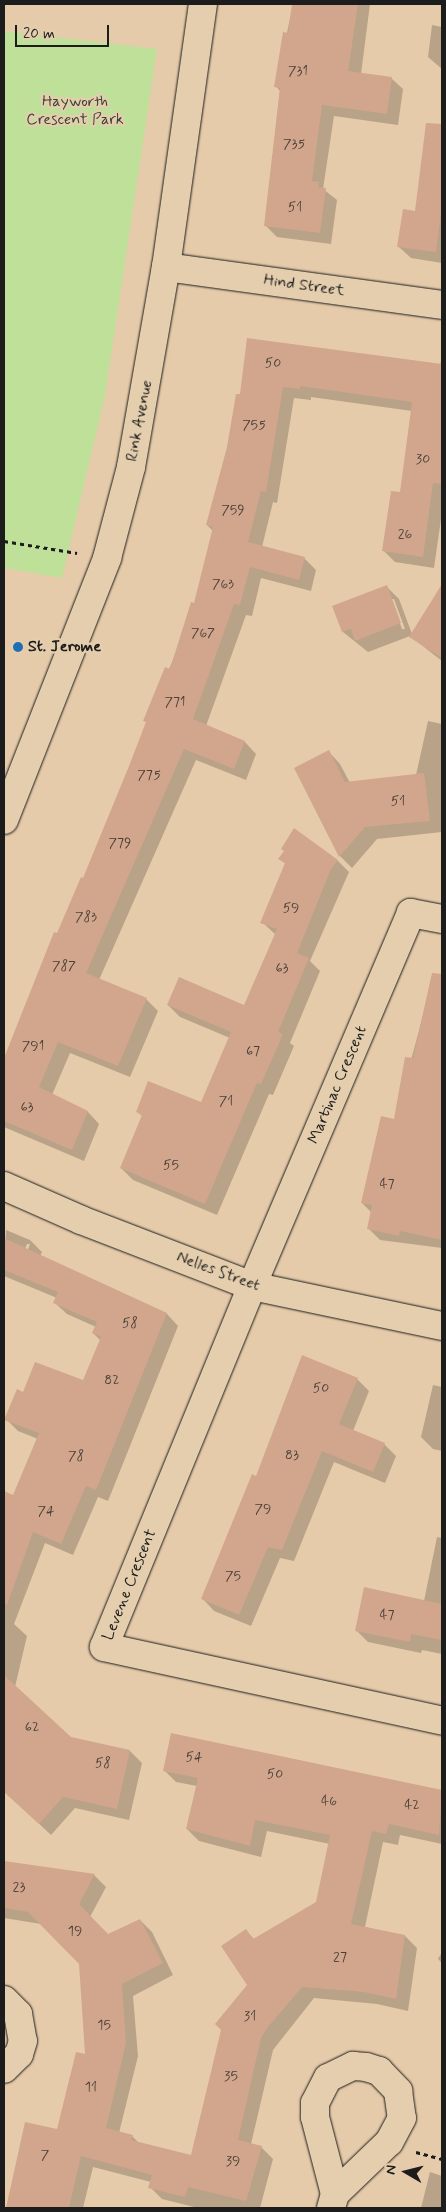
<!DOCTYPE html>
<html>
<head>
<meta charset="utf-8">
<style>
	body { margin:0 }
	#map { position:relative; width:446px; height:2212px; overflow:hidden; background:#e6cbaa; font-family:Mynerve,sans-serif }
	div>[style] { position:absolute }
	.green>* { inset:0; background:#bee099 }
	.shadow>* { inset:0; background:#0003 }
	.building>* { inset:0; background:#d1a68c }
	.path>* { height:3px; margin-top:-1.5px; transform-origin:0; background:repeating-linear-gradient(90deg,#1c1c1c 0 4px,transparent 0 8px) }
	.roads { filter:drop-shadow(0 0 1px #1c1c1c) drop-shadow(0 0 1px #1c1c1c) }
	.minor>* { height:28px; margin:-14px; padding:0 14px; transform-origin:14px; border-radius:14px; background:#e4cead }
	.tertiary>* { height:28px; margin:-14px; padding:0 14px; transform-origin:14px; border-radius:14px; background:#e4cead }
	.dots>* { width:14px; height:14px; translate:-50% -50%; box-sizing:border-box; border:2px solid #e4cead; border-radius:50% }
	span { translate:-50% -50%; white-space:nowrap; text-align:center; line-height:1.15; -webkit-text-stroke:4.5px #e4cead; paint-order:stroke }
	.number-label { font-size:14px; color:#493e38 }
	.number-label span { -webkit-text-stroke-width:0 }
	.park-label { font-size:16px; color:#3c4335 }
	.street-label { font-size:16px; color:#1c1c1c }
	.poi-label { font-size:16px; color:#1c1c1c; font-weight:700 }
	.left { translate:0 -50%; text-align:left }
	.frame { position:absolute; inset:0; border:5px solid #1c1c1c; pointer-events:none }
	.north { position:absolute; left:381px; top:2147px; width:50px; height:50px; -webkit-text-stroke:4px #e4cead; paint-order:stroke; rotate:278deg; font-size:14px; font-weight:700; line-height:20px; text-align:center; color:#1c1c1c }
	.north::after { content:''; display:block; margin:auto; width:18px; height:22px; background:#1c1c1c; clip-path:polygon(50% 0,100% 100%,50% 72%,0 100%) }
	.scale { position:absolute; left:15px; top:25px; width:94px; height:22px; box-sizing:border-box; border:2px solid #1c1c1c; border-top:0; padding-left:6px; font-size:15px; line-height:18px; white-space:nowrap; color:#1c1c1c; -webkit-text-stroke:4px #e4cead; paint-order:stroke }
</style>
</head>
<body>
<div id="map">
	<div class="green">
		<div style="clip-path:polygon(4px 31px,157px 49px,105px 395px,62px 578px,4px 568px)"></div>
	</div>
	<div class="shadow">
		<div style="clip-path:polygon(293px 4px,370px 4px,361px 74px,391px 78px,403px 89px,398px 125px,334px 116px,323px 189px,337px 200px,331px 244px,277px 237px,265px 225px,280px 91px,276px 86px)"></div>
		<div style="clip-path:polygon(432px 25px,442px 27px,442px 69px,428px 57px)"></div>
		<div style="clip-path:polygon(424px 147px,442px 149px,442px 263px,411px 258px,399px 247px,416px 212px)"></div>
		<div style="clip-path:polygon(248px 339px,440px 365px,442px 358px,442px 512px,434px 568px,395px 562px,383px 550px,401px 494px,412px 411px,311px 397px,311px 400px,294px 398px,277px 503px,273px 502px,262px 547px,304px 558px,316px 570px,311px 591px,261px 578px,252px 616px,246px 615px,206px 726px,245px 742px,256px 754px,246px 780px,196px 760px,99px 980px,146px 999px,158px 1011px,130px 1077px,70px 1053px,52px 1095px,88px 1112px,99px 1124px,84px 1161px,4px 1127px,4px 1077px,57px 935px,84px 880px,195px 605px,213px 531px,207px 525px,241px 396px)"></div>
		<div style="clip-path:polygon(evenodd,387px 587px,399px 599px,412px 634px,439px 591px,442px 593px,442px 661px,410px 636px,368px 652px,343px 632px,334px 606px,387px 587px,391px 599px,394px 599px,405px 629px,402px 629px,391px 599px)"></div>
		<div style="clip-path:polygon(428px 721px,442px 724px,442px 832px,377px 839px,352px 868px,340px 856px,296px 768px,329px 752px,340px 764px,350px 783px,416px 775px)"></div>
		<div style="clip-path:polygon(280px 859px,337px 860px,349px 872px,310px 961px,320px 971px,290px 1043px,294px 1046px,273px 1095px,269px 1094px,217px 1215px,133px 1180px,121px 1168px,143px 1117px,137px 1111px,202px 1104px,230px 1038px,180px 1017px,168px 1005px,245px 1007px,276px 935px,262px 922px,286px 864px)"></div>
		<div style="clip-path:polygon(429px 993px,442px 996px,442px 1112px,435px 1110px,422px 1168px,442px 1173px,442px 1248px,380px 1240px,368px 1228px,372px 1213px,362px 1203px,395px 1120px)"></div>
		<div style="clip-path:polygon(evenodd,6px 1230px,30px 1240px,42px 1252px,40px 1256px,167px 1314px,178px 1326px,108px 1501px,98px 1497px,73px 1555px,45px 1543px,14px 1624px,27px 1636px,15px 1687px,70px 1738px,130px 1751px,142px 1763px,129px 1820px,75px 1808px,51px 1835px,18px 1804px,19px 1779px,4px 1766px,4px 1492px,14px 1496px,38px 1439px,18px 1431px,6px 1419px,24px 1393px,84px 1382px,101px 1341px,93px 1333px,96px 1327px,67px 1314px,55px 1303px,57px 1298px,4px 1276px,6px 1230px,27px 1244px,30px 1244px,26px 1255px,23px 1254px,27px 1244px)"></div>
		<div style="clip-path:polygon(357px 1379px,369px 1391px,353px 1431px,384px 1444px,396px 1456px,385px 1483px,334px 1462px,294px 1561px,280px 1558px,251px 1626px,214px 1611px,203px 1599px,256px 1477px)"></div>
		<div style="clip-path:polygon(433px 1385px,442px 1387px,442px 1451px,433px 1449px,421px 1437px)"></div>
		<div style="clip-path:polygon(437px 1537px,442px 1538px,442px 1654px,422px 1650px,421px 1653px,368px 1642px,356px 1630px,424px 1601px)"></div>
		<div style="clip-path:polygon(172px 1734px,442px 1791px,442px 1844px,400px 1835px,398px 1845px,383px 1842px,365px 1927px,405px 1936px,417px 1948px,408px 2011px,377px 2004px,314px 1998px,273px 2050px,251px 2144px,261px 2147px,273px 2159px,260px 2208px,198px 2208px,162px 2199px,150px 2187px,151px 2182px,93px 2167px,83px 2208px,7px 2208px,26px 2123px,57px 2131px,87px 2056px,80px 1963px,41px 1924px,4px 1918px,4px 1862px,94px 1875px,106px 1887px,90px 1917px,108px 1936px,140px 1920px,152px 1932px,173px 1975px,133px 1996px,138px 2056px,119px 2133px,132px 2136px,139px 2143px,192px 2157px,248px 1985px,246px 1931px,255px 1940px,317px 1902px,330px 1844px,267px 1831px,261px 1857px,199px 1841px,187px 1829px,197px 1786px,176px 1782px,164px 1770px)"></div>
		<div style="clip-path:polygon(442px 1952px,442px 1963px,438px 1959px)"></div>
		<div style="clip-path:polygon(430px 2172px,442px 2176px,442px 2208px,421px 2208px)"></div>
	</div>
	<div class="building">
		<div style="clip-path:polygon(292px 4px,358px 4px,348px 71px,392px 77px,387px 114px,322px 105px,312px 181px,319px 182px,318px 187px,326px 188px,320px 233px,264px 226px,280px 88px,274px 87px,283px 32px,288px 33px)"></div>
		<div style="clip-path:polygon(426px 123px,442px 124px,442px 205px,436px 252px,397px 247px,403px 209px,415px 211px)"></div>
		<div style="clip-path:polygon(247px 338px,442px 364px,442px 484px,433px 483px,423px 557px,382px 551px,391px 491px,400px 492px,412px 402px,300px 386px,300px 389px,283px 387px,266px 492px,261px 491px,248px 542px,305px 557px,299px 580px,250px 567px,240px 605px,234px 604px,193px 719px,245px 741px,234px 769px,184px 749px,86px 973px,147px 998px,118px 1066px,58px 1042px,39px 1087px,88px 1111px,72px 1150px,4px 1121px,4px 1058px,54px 932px,57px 933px,81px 877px,83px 878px,129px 766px,146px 722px,143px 721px,165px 667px,170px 669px,191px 602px,194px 603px,213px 527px,206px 525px,227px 447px,236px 394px,240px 394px)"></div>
		<div style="clip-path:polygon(442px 584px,442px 658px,409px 637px)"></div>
		<div style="clip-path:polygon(387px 585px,401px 623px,355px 641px,351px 629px,342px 632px,332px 606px)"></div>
		<div style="clip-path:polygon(329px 750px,345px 782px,424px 773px,430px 821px,365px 827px,339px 857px,294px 768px)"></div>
		<div style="clip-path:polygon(294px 828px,338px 860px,331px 869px,297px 953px,309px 958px,278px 1032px,283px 1034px,261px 1084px,257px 1083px,205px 1204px,120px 1168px,142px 1115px,136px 1112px,148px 1081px,201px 1102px,231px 1032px,167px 1005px,179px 977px,244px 1005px,277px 929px,260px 923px,285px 863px,278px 859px,284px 851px,281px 849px)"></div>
		<div style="clip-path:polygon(432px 973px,442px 974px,442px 1240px,400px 1231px,399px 1236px,367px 1229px,372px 1205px,361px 1203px,381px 1116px,394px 1119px,405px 1057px,413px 1058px)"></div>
		<div style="clip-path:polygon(4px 1238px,167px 1313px,96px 1490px,86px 1486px,61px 1544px,33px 1532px,7px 1605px,4px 1604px,4px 1491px,13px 1495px,39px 1433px,4px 1420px,17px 1389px,23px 1392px,35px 1362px,83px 1380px,101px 1337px,92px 1333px,97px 1322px,53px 1303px,58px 1292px,4px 1270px)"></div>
		<div style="clip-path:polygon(302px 1355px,358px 1378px,339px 1424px,385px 1443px,373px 1472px,322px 1451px,282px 1550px,268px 1547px,239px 1615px,201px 1599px,252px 1474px,256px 1476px)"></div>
		<div style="clip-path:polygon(364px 1587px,442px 1604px,442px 1640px,411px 1634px,410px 1642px,355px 1631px)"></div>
		<div style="clip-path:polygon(4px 1675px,71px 1737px,130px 1750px,117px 1809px,63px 1797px,39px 1824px,4px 1792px)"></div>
		<div style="clip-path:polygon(171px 1733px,442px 1790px,439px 1835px,389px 1824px,386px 1834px,372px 1831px,351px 1924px,405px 1935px,396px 1999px,364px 1992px,302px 1987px,268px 2027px,261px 2038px,238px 2140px,262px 2146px,246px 2201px,188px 2187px,185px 2197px,148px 2188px,152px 2175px,81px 2156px,69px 2208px,6px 2208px,25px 2122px,57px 2129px,76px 2052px,85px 2054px,79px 1964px,28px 1912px,4px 1908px,4px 1861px,95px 1874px,79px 1904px,108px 1934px,140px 1919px,163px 1963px,122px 1984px,126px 2043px,106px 2128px,133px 2135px,131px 2140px,191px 2155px,221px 2030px,215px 2024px,247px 1985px,221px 1946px,246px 1929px,253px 1939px,316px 1902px,330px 1835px,255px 1820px,250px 1846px,186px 1829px,198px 1778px,163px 1771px)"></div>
	</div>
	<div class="path">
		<div style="left:4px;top:541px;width:74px;rotate:9.3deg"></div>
		<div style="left:416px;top:2152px;width:27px;rotate:15deg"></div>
	</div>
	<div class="roads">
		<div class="minor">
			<div style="left:166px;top:267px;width:279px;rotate:7.8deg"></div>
			<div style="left:442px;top:919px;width:32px;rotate:-169deg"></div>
			<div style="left:411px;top:913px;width:405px;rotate:113.1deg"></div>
			<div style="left:252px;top:1286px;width:390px;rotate:112.3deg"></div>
			<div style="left:104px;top:1647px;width:346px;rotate:12.3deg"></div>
			<div style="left:4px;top:1186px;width:84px;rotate:23.8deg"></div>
			<div style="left:81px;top:1220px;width:183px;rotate:21.1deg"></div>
			<div style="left:252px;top:1286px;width:194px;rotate:11.9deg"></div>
			<div style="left:4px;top:2000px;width:20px;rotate:45deg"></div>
			<div style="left:18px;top:2014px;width:27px;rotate:80deg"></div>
			<div style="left:23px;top:2041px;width:14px;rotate:107deg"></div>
			<div style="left:19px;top:2054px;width:21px;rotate:135deg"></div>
			<div style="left:331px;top:2208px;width:15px;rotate:-74deg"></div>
			<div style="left:335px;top:2194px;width:80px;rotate:-104.6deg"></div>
			<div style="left:315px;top:2117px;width:14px;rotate:-90deg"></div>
			<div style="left:315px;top:2103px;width:28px;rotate:-63deg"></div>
			<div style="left:328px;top:2078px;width:28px;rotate:-26deg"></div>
			<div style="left:353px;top:2066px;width:13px;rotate:4deg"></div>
			<div style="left:366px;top:2067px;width:14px;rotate:17deg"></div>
			<div style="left:379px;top:2071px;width:28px;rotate:46deg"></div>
			<div style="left:398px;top:2091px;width:27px;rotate:82deg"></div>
			<div style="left:402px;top:2118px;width:27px;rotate:118deg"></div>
			<div style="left:389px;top:2142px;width:75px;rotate:136.1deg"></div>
		</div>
		<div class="tertiary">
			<div style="left:4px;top:820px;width:282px;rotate:-68.5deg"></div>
			<div style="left:107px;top:558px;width:94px;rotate:-75.2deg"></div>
			<div style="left:131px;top:467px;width:203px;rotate:-80.1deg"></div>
			<div style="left:166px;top:267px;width:266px;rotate:-82deg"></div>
		</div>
	</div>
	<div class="dots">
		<div style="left:18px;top:647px;background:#1f6fb2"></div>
	</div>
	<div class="number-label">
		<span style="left:298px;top:71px">731</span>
		<span style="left:294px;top:144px">735</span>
		<span style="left:295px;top:207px">51</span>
		<span style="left:273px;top:363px">50</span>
		<span style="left:254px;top:425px">755</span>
		<span style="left:423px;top:459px">30</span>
		<span style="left:233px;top:510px">759</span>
		<span style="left:405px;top:534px">26</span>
		<span style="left:223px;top:584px">763</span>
		<span style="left:203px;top:633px">767</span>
		<span style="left:175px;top:702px">771</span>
		<span style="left:149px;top:775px">775</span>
		<span style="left:398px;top:801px">51</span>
		<span style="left:120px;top:843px">779</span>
		<span style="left:291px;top:908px">59</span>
		<span style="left:86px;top:917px">783</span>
		<span style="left:64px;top:966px">787</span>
		<span style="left:282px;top:968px">63</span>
		<span style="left:33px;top:1046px">791</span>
		<span style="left:253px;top:1051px">67</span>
		<span style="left:226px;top:1101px">71</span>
		<span style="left:27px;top:1107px">63</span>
		<span style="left:171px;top:1165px">55</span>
		<span style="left:387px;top:1184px">47</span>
		<span style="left:130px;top:1323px">58</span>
		<span style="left:112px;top:1380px">82</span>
		<span style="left:321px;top:1388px">50</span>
		<span style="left:292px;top:1455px">83</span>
		<span style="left:76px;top:1456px">78</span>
		<span style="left:263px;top:1509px">79</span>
		<span style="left:46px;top:1511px">74</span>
		<span style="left:233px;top:1576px">75</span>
		<span style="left:387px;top:1615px">47</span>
		<span style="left:32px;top:1727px">62</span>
		<span style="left:194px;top:1757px">54</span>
		<span style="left:103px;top:1763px">58</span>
		<span style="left:275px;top:1774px">50</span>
		<span style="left:329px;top:1801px">46</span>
		<span style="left:412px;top:1805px">42</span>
		<span style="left:19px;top:1887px">23</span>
		<span style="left:75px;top:1931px">19</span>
		<span style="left:340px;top:1957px">27</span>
		<span style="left:250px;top:2016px">31</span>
		<span style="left:104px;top:2025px">15</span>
		<span style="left:231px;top:2076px">35</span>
		<span style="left:91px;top:2087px">11</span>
		<span style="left:45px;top:2155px">7</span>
		<span style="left:233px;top:2161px">39</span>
	</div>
	<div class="park-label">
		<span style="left:75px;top:111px">Hayworth<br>Crescent Park</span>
	</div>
	<div class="street-label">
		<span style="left:304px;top:286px;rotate:8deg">Hind Street</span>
		<span style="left:140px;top:421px;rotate:-79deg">Rink Avenue</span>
		<span style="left:338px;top:1085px;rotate:-67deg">Martinac Crescent</span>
		<span style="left:218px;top:1272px;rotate:20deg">Nelles Street</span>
		<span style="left:130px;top:1585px;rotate:-68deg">Levene Crescent</span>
	</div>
	<div class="poi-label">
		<span class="left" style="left:28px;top:647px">St. Jerome</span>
	</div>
	<div class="frame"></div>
	<div class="north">N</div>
	<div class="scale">20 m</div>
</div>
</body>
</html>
